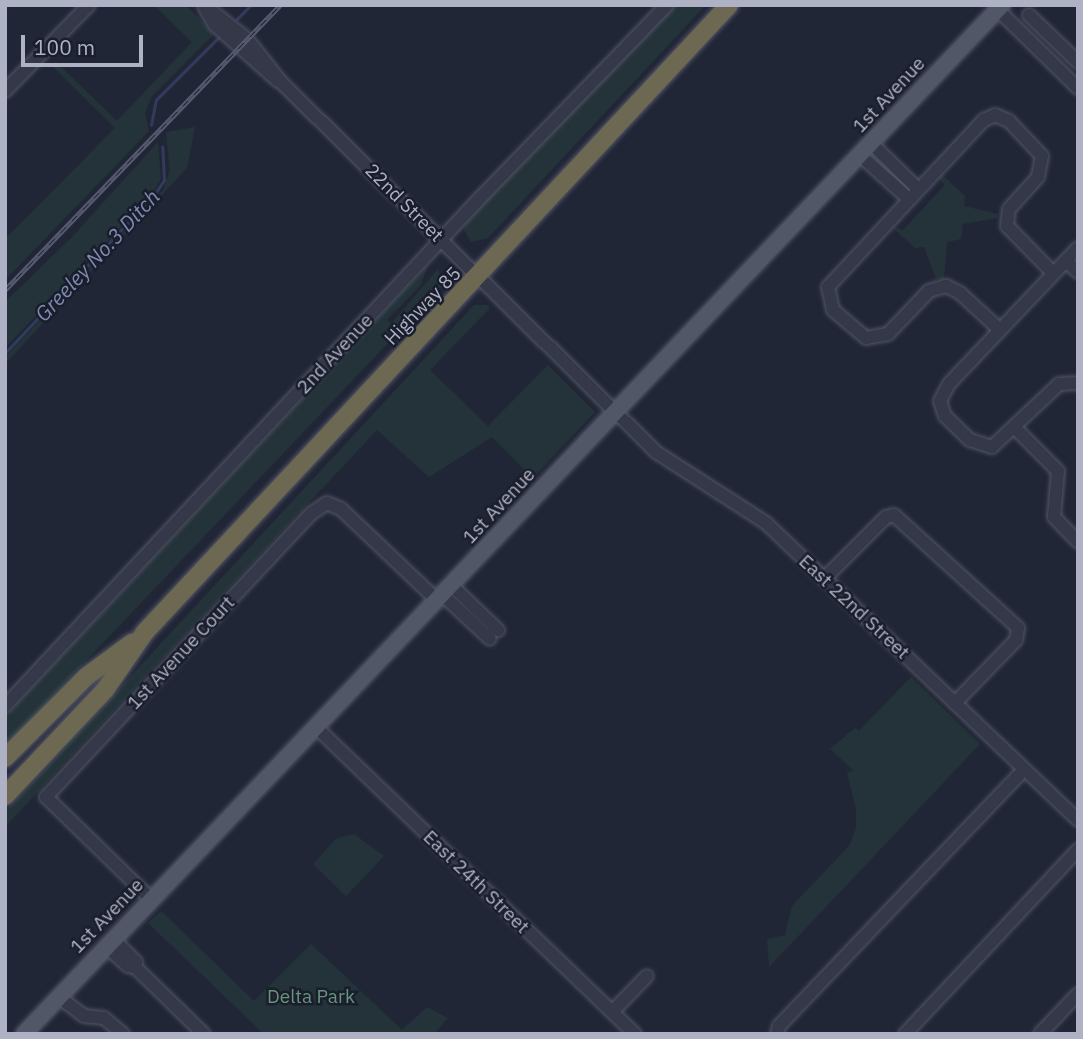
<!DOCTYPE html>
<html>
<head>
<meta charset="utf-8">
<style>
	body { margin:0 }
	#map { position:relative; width:1083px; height:1039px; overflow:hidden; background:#212637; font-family:"IBM Plex Sans",sans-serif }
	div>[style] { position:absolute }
	.green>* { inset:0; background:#243339 }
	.stream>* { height:2.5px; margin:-1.25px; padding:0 1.25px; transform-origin:1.25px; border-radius:1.25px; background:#333b5c }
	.roads { filter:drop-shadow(0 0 2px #525565) drop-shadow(0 0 2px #525565) }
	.minor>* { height:12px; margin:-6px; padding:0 6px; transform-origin:6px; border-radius:6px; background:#343848 }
	.major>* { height:16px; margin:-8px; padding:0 8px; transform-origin:8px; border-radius:8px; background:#525768 }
	.highway>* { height:18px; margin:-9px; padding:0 9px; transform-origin:9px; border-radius:9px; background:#6d6852 }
	.rail>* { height:5px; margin-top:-2.5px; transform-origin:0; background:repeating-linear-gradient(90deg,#1a1e2c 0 8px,#565b6f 0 16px); box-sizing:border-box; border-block:2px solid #565b6f }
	span { translate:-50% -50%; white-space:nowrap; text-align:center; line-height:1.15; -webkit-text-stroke:5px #1a1e2c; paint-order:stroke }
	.street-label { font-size:19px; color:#afb2c4 }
	.park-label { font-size:19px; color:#67947b }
	.water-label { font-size:21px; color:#7f8ab1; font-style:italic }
	.frame { position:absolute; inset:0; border:7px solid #afb2c4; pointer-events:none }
	.scale { position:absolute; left:21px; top:35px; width:122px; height:32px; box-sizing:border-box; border:4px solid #afb2c4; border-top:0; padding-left:9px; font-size:21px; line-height:24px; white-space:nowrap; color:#afb2c4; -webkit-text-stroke:5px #1a1e2c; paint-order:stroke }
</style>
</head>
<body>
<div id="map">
	<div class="green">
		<div style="clip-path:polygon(154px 5px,186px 5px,214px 34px,152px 96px,145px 113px,149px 131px,5px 280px,5px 239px,115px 128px,51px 65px,56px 62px,117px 121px,192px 42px)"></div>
		<div style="clip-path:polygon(676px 5px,706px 5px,488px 238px,471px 242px,464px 230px,466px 222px)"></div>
		<div style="clip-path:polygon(195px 127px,187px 168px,5px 364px,5px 357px,163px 190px,170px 170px,166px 132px)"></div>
		<div style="clip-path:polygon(158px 142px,161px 179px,152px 194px,5px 348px,5px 302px,72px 237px)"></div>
		<div style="clip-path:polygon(940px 173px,965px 196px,964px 206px,998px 214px,998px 218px,963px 224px,961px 239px,947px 242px,944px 279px,936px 279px,924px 247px,915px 248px,891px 226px,903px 230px,945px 185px,937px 176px)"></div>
		<div style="clip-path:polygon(428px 265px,421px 285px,387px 320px,391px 324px,438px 269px,443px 285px,5px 746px,5px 717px)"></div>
		<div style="clip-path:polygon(474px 305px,489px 305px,489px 309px,430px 370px,488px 426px,548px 365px,595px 412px,533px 478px,492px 437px,429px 477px,377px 430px,5px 827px,5px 812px)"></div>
		<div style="clip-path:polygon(911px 677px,980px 744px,769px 967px,767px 939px,785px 935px,792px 906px,849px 846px,856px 828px,856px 809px,847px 773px,853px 770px,830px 749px,855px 728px,859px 731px)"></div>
		<div style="clip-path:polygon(354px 834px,384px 856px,346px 896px,313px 864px,337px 838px)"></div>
		<div style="clip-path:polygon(161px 911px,254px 1001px,311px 944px,402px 1030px,427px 1007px,448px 1018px,434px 1034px,264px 1034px,148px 923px)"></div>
	</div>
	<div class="stream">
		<div style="left:237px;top:19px;width:20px;rotate:-45deg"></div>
		<div style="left:151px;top:125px;width:25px;rotate:-79deg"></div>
		<div style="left:156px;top:100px;width:88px;rotate:-45deg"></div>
		<div style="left:5px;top:353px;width:217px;rotate:-46.7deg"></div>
		<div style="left:154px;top:195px;width:18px;rotate:-56deg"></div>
		<div style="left:164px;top:180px;width:33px;rotate:-93deg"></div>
	</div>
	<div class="roads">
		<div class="minor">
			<div style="left:204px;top:5px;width:55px;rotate:38.3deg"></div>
			<div style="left:247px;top:39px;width:55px;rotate:51.7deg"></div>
			<div style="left:281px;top:82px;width:527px;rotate:44.62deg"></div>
			<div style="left:656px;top:452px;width:131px;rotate:32.8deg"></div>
			<div style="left:766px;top:523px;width:431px;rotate:43.6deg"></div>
			<div style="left:205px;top:8px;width:20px;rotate:60deg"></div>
			<div style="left:215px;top:25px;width:84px;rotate:41.6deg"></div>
			<div style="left:998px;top:10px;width:112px;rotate:44.3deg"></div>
			<div style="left:1029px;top:15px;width:68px;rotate:43.8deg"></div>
			<div style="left:5px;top:91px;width:120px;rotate:-45.7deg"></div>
			<div style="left:872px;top:144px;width:64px;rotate:44.4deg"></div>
			<div style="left:861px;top:156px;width:64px;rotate:41.9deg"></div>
			<div style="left:1078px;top:248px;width:187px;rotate:133.5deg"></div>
			<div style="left:949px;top:384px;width:19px;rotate:118deg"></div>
			<div style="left:940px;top:401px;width:16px;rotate:72deg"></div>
			<div style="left:945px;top:416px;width:35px;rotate:44deg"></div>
			<div style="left:970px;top:440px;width:23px;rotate:18deg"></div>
			<div style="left:992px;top:447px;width:92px;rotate:-43.2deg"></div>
			<div style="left:1059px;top:384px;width:19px;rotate:-3deg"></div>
			<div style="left:1066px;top:261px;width:16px;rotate:43deg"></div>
			<div style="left:1000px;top:330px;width:54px;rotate:-137.2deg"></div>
			<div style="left:960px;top:293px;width:16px;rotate:-153deg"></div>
			<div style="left:946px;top:286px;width:18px;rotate:164deg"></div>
			<div style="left:929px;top:291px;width:59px;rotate:133.6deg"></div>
			<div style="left:888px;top:334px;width:22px;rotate:170deg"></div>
			<div style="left:866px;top:338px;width:43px;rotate:-139.7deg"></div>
			<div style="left:833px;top:310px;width:24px;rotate:-102deg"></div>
			<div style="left:828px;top:287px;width:229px;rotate:-47deg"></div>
			<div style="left:984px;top:120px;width:12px;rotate:-24deg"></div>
			<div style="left:995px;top:115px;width:15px;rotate:23deg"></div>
			<div style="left:1009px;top:121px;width:48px;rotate:46.7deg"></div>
			<div style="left:1042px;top:156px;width:21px;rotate:101deg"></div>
			<div style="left:1038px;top:177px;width:43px;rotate:132.2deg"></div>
			<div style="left:1009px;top:209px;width:17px;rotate:97deg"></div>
			<div style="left:1007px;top:226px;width:66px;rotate:45.6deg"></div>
			<div style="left:1015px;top:428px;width:61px;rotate:45deg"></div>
			<div style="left:1058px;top:471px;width:46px;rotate:95deg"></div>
			<div style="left:1054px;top:517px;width:35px;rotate:46deg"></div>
			<div style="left:824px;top:579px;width:88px;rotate:-45deg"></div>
			<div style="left:886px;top:517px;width:8px;rotate:-14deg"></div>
			<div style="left:894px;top:515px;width:168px;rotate:42.3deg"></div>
			<div style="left:1018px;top:628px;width:12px;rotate:99deg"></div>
			<div style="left:1016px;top:640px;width:88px;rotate:134.1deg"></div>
			<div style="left:452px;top:586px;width:64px;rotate:43.7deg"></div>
			<div style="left:443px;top:595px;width:64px;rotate:43.1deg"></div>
			<div style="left:5px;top:706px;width:697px;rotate:-46.92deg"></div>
			<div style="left:481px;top:197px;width:267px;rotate:-45.9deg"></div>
			<div style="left:318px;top:729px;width:440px;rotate:43.9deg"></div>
			<div style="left:152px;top:900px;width:148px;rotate:-135.8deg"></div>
			<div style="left:46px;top:797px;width:389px;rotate:-46.9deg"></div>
			<div style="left:312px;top:513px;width:18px;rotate:-34deg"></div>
			<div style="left:327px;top:503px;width:15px;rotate:23deg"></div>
			<div style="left:341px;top:509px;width:134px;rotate:43.5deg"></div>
			<div style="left:107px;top:947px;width:28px;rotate:42deg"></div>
			<div style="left:128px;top:966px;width:7px;rotate:8deg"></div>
			<div style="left:135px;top:967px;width:5px;rotate:-79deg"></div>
			<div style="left:136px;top:962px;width:31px;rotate:-135deg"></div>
			<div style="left:135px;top:967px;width:96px;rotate:44.2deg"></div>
			<div style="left:59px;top:997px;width:31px;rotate:37deg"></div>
			<div style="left:84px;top:1016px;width:20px;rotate:6deg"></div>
			<div style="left:104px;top:1018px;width:25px;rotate:40deg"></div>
			<div style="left:612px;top:1012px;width:50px;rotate:-45.8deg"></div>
			<div style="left:777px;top:1034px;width:8px;rotate:-76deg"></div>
			<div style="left:779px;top:1026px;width:354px;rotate:-46.3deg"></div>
			<div style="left:905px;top:1034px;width:253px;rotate:-46.8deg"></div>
			<div style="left:1040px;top:1034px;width:55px;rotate:-46.5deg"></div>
		</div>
		<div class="major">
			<div style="left:24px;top:1034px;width:1420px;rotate:-46.46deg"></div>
		</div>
		<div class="highway">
			<div style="left:5px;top:758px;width:116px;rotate:-45deg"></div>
			<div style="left:87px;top:676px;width:56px;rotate:-36.3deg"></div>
			<div style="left:5px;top:796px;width:146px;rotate:-46.7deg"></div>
			<div style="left:105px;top:690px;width:70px;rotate:-55.4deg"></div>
			<div style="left:145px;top:632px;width:857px;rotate:-47.03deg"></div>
		</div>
	</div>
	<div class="rail">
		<div style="left:5px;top:290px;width:396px;rotate:-46deg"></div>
	</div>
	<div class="street-label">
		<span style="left:889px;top:95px;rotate:-47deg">1st Avenue</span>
		<span style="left:404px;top:203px;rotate:45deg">22nd Street</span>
		<span style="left:423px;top:306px;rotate:-46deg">Highway 85</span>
		<span style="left:335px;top:354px;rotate:-47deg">2nd Avenue</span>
		<span style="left:499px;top:506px;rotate:-47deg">1st Avenue</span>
		<span style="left:854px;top:607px;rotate:43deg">East 22nd Street</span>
		<span style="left:181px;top:653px;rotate:-47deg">1st Avenue Court</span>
		<span style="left:476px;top:882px;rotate:44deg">East 24th Street</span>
		<span style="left:107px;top:916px;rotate:-46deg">1st Avenue</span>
	</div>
	<div class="park-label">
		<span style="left:311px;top:997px">Delta Park</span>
	</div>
	<div class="water-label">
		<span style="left:97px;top:255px;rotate:-47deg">Greeley No.3 Ditch</span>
	</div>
	<div class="frame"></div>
	<div class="scale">100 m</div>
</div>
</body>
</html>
